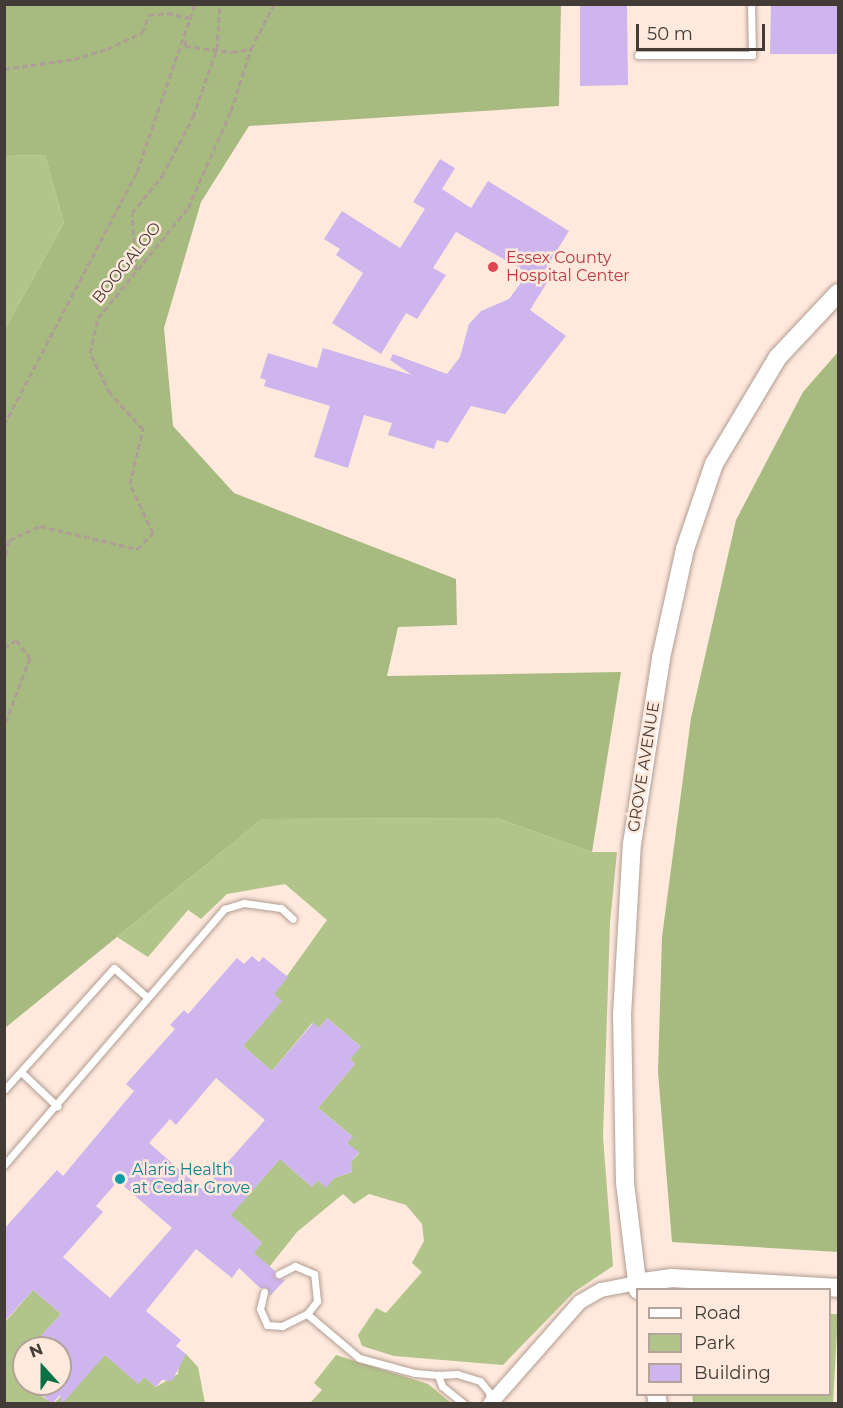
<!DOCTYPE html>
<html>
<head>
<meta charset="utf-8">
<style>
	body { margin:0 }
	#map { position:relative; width:843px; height:1408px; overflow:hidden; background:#ffe9dd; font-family:Montserrat,sans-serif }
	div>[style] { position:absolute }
	.green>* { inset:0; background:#b1c489 }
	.forest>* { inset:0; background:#a7ba80 }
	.building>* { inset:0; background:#ceb5ed }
	.path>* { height:3px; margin-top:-1.5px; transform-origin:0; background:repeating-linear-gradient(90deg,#ae9e95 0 6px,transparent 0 9px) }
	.roads { filter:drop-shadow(0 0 2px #b19d92) drop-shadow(0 0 2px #b19d92) }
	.service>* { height:7px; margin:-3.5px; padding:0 3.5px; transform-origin:3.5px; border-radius:3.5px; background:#fff }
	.minor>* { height:14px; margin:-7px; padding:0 7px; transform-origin:7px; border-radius:7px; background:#fff }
	.tertiary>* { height:18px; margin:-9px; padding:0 9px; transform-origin:9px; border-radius:9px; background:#fff }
	.dots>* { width:16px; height:16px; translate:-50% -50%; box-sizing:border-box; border:3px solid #ffe9dd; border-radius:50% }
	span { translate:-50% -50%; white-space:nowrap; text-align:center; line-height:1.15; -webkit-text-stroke:5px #ffe9dd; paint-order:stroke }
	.health-label { font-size:16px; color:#be3a42 }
	.left { translate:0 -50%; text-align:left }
	.street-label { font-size:16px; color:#433b36 }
	.culture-label { font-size:16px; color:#0d838f }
	.frame { position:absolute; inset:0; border:6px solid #433b36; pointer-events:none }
	.legend { position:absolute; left:636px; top:1288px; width:195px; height:108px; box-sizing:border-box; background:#ffe9dd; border:2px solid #b4a39a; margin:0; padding:8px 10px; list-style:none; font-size:18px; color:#433b36 }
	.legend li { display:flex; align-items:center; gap:12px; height:30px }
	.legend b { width:30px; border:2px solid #b4a39a }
	.north { position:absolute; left:12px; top:1336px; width:60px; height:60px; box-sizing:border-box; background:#ffe9dd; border:2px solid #b4a39a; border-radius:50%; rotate:339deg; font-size:16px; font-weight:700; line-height:24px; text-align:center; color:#433b36 }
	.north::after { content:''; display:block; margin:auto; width:21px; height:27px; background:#0a7046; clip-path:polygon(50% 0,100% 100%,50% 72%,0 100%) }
	.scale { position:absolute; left:636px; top:24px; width:129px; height:27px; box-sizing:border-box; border:3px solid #433b36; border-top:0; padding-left:8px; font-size:18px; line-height:21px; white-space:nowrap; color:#433b36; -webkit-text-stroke:4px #ffe9dd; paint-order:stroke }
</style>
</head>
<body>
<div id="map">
	<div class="green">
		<div style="clip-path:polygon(45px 155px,64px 223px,5px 329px,5px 156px)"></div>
		<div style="clip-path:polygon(497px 818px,592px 852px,617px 852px,610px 923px,603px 1137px,613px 1266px,574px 1292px,503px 1365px,394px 1356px,362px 1346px,358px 1335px,376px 1308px,386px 1313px,422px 1272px,412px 1263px,424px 1241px,422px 1224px,406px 1205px,369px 1194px,354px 1204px,343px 1194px,297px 1232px,266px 1271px,250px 1257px,262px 1243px,239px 1222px,227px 1219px,280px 1159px,312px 1187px,318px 1180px,326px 1187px,334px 1178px,352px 1172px,351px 1162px,359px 1153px,347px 1143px,352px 1136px,318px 1108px,355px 1064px,350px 1059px,360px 1046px,327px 1018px,319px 1028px,312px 1023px,272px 1071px,243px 1046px,281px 1001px,274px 994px,327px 920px,285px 884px,227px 894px,201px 919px,188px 910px,148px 957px,117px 937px,262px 819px)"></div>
		<div style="clip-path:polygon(33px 1290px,61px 1314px,30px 1348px,24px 1348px,20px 1360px,24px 1368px,19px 1374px,24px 1384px,52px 1403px,5px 1404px,5px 1322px)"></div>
		<div style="clip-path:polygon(830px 1314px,838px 1314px,833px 1403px,693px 1403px,692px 1395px,830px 1394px)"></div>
		<div style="clip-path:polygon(186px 1354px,198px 1367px,205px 1403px,53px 1404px,105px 1355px,139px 1383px,144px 1377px,156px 1387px,178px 1374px,179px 1363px)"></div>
		<div style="clip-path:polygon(336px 1355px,428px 1384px,451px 1403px,310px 1403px,322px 1390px,314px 1383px)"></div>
	</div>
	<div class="forest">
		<div style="clip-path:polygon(5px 4px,561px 5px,559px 106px,249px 126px,201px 202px,164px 328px,173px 426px,234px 493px,456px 579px,457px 625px,398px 627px,387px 676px,621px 672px,592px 852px,497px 818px,262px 819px,5px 1028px,5px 329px,64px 223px,45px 155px,5px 156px)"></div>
		<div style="clip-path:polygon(838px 352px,838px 1252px,672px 1242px,658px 1072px,662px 937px,691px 718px,736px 520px,803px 392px)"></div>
	</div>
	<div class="building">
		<div style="clip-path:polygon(580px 4px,627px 4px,628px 85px,580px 86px)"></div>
		<div style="clip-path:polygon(771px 4px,838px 4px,838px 54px,770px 54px)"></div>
		<div style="clip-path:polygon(440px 159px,455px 168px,442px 189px,471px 208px,488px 181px,569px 231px,544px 271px,551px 276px,530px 310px,566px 336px,505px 414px,471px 406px,448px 443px,437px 440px,434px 449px,388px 435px,392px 423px,364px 415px,348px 468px,314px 457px,330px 406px,264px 386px,266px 380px,260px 378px,268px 353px,317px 368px,323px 348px,412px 375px,390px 360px,393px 354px,447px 374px,460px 357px,469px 324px,481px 311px,509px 299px,528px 273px,456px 232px,433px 268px,446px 275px,417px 319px,406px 313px,381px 354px,332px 323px,363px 273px,336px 255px,340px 249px,324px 239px,342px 211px,400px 248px,425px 209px,413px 202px)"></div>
		<div style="clip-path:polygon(evenodd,252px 956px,259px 962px,263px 957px,288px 977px,274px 994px,282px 1001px,243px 1046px,272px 1071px,313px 1023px,319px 1028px,327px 1018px,361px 1047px,350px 1059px,355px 1064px,318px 1108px,353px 1137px,347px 1143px,359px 1152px,351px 1162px,352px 1172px,334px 1178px,326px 1188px,318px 1180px,312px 1187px,280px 1159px,231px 1215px,262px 1243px,254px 1253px,275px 1271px,275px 1278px,285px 1280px,270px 1296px,267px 1288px,260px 1288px,239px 1268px,232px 1278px,196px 1249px,146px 1311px,181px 1340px,176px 1346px,186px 1354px,172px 1381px,162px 1380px,156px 1387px,144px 1377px,138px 1384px,105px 1355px,62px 1404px,60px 1395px,52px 1404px,30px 1384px,60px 1384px,60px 1348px,30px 1348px,61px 1314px,33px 1290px,4px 1322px,4px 1229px,57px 1170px,63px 1176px,134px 1091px,126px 1084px,175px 1029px,170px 1025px,184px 1010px,188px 1014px,237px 958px,244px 964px,252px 956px,216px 1078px,265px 1120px,203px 1190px,149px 1143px,170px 1119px,176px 1125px,216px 1078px,252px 956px,118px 1181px,172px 1228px,110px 1298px,63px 1257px,103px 1212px,96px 1206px,118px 1181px)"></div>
	</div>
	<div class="path">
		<div style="left:186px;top:40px;width:6px;rotate:99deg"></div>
		<div style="left:185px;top:46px;width:47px;rotate:7.3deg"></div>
		<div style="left:232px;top:52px;width:19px;rotate:-9deg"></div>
		<div style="left:4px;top:69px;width:71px;rotate:-8.1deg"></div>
		<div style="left:74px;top:59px;width:34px;rotate:-17deg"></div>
		<div style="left:107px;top:49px;width:38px;rotate:-25deg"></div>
		<div style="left:142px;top:33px;width:19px;rotate:-69deg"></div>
		<div style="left:149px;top:15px;width:18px;rotate:-6deg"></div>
		<div style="left:167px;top:13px;width:25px;rotate:12deg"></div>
		<div style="left:136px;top:270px;width:57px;rotate:-94deg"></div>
		<div style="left:132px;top:213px;width:48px;rotate:-51deg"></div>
		<div style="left:162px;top:176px;width:67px;rotate:-62.3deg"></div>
		<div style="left:193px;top:117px;width:72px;rotate:-70.6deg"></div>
		<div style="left:217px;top:49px;width:45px;rotate:-86.2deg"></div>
		<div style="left:4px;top:425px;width:286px;rotate:-62.3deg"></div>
		<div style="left:137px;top:172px;width:178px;rotate:-71deg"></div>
		<div style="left:4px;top:564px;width:25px;rotate:-78deg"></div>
		<div style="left:9px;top:540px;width:34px;rotate:-24deg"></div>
		<div style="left:40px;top:526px;width:100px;rotate:13.3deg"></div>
		<div style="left:137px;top:549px;width:23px;rotate:-45deg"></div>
		<div style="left:153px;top:533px;width:54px;rotate:-115.1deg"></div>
		<div style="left:130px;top:484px;width:57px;rotate:-76.7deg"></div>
		<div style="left:143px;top:429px;width:49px;rotate:-132.5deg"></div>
		<div style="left:110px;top:393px;width:45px;rotate:-116.6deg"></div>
		<div style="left:90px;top:353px;width:36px;rotate:-77deg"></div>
		<div style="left:98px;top:318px;width:142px;rotate:-50.7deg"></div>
		<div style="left:188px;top:208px;width:106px;rotate:-66.1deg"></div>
		<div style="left:231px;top:111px;width:65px;rotate:-72.1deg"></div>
		<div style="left:251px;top:49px;width:51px;rotate:-62.9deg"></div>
		<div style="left:4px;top:648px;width:14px;rotate:-34deg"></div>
		<div style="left:16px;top:640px;width:23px;rotate:52deg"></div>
		<div style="left:30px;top:658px;width:73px;rotate:110.9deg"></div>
	</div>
	<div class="roads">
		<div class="service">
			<div style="left:638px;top:55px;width:114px"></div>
			<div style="left:752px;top:55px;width:51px;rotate:-91.1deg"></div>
			<div style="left:21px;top:1072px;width:50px;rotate:43.4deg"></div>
			<div style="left:4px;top:1090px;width:164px;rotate:-48deg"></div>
			<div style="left:114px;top:968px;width:44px;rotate:41.3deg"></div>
			<div style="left:4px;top:1165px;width:338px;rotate:-49.3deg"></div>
			<div style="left:224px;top:909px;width:21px;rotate:-17deg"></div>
			<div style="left:244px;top:903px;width:37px;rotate:8deg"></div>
			<div style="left:281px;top:908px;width:16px;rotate:43deg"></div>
			<div style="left:264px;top:1292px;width:17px;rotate:103deg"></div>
			<div style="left:260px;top:1309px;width:17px;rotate:66deg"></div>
			<div style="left:267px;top:1325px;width:15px;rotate:4deg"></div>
			<div style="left:282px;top:1326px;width:28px;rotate:-26deg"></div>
			<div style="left:307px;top:1314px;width:16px;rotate:-52deg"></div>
			<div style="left:317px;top:1301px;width:27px;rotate:-96deg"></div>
			<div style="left:314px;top:1274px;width:21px;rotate:-157deg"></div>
			<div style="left:295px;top:1266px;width:18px;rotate:153deg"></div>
			<div style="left:307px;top:1314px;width:68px;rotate:40.2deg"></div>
			<div style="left:359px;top:1358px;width:58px;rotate:15deg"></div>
			<div style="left:415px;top:1373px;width:23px;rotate:5deg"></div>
			<div style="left:464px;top:1404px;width:28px;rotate:-141deg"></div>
			<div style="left:442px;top:1386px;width:12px;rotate:-110deg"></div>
			<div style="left:438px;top:1375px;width:19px;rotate:-3deg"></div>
			<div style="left:457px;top:1374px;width:24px;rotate:17deg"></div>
			<div style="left:480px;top:1381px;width:14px;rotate:51deg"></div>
			<div style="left:489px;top:1392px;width:9px;rotate:84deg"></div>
		</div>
		<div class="minor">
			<div style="left:490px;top:1404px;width:136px;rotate:-48.6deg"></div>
			<div style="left:580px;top:1302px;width:24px;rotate:-30deg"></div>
			<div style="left:601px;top:1290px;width:36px;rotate:-11deg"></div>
		</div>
		<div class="tertiary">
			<div style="left:636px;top:1283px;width:36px;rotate:-8deg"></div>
			<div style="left:672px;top:1278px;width:166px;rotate:3.4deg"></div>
			<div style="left:638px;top:1290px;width:108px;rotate:-96.9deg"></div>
			<div style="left:625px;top:1183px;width:168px;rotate:-91deg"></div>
			<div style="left:622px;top:1015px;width:171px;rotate:-86.7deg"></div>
			<div style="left:632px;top:844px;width:188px;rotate:-81.1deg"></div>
			<div style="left:661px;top:658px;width:112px;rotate:-77.6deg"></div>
			<div style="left:685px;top:549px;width:90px;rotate:-71.2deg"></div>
			<div style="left:714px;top:464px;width:125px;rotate:-59.1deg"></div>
			<div style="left:778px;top:357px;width:88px;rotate:-46.8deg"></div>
			<div style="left:656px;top:1394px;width:10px;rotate:79deg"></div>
		</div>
	</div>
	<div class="dots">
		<div style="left:493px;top:267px;background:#e0444e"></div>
		<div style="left:120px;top:1179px;background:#0f9aa8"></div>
	</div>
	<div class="health-label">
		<span class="left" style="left:506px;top:267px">Essex County<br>Hospital Center</span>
	</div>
	<div class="street-label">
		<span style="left:127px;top:263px;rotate:-51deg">BOOGALOO</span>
		<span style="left:644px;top:767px;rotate:-81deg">GROVE AVENUE</span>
	</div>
	<div class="culture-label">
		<span class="left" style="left:132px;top:1179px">Alaris Health<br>at Cedar Grove</span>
	</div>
	<div class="frame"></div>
	<ul class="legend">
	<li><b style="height:8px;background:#fff"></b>Road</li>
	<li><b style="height:16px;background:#b1c489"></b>Park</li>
	<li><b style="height:16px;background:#ceb5ed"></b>Building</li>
	</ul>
	<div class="north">N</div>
	<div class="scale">50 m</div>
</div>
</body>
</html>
